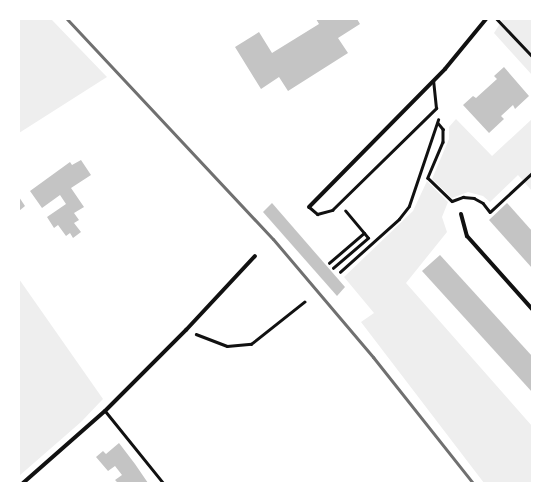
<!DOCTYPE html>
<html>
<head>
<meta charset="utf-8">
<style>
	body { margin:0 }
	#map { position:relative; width:551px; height:502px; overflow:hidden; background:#fff; font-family:"Space Grotesk",sans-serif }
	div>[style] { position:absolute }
	.green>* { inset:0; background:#eee }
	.building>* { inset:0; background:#c4c4c4 }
	.path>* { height:2.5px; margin:-1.25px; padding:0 1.25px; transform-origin:1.25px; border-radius:1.25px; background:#111 }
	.service>* { height:3px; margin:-1.5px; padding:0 1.5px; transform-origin:1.5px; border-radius:1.5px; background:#111 }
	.minor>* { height:4px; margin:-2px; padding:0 2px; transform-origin:2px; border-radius:2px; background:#111 }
	.rail>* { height:3px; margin:-1.5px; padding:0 1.5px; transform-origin:1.5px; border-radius:1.5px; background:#707070 }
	span { translate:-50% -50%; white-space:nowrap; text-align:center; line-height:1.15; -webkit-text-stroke:4px #fff; paint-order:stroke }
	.frame { position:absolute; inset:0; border:20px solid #fff; pointer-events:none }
</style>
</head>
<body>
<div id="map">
	<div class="green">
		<div style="clip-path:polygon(19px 19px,51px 19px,107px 77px,19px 133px)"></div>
		<div style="clip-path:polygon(503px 19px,532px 19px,532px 75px,494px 33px)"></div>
		<div style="clip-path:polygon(456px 119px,492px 156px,532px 119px,532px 191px,518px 175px,490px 202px,483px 196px,468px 192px,452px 198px,432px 179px,449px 139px,449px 127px)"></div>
		<div style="clip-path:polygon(427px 181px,448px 202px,442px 217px,447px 232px,406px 283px,532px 426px,532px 483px,484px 483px,361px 322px,374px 313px,344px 277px,413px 211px)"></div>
		<div style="clip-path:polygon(19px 279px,103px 399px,81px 422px,19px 476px)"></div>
	</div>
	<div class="building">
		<div style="clip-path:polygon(316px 19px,357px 19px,360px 24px,338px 38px,348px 53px,288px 91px,279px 77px,261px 89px,235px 47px,259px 32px,272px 53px,319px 24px)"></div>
		<div style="clip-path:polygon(504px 67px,529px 96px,515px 109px,513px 105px,501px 116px,504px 119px,489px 133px,463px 105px,473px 96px,476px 98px,497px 79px,494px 76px)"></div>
		<div style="clip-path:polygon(81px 160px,91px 175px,71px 188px,84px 207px,74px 213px,79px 220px,74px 223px,81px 232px,73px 238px,70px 233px,66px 236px,58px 225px,54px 228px,47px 217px,66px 204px,60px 195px,42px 208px,30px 191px,70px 162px,72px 165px)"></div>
		<div style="clip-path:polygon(19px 197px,25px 206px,19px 211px)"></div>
		<div style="clip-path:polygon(272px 203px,345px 287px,337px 296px,263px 212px)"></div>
		<div style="clip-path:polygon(507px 203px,532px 231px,532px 268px,489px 220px)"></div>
		<div style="clip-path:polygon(440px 255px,532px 356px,532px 392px,422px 271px)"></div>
		<div style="clip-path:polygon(119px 443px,135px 464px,148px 483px,118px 483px,115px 480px,122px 475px,115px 466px,108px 471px,96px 457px,103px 451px,106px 454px)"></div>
	</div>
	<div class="path">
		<div style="left:497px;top:19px;width:51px;rotate:46.6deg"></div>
		<div style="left:438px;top:123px;width:8px;rotate:50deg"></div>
		<div style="left:443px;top:129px;width:13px;rotate:90deg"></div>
		<div style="left:443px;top:142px;width:39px;rotate:113deg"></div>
		<div style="left:428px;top:178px;width:33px;rotate:44deg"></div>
		<div style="left:452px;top:201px;width:12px;rotate:-20deg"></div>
		<div style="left:463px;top:197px;width:11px;rotate:5deg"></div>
		<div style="left:474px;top:198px;width:10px;rotate:29deg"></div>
		<div style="left:483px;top:203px;width:11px;rotate:52deg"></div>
		<div style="left:490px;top:212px;width:57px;rotate:-42.9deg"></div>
		<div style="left:329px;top:263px;width:46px;rotate:-40.6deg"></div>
		<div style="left:333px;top:268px;width:46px;rotate:-40.6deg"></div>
		<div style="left:368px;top:238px;width:35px;rotate:-130deg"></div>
		<div style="left:340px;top:272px;width:79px;rotate:-41.9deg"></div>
		<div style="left:399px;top:219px;width:16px;rotate:-52deg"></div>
		<div style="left:409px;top:206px;width:91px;rotate:-71.4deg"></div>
		<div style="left:196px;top:334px;width:33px;rotate:21deg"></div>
		<div style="left:227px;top:346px;width:24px;rotate:-5deg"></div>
		<div style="left:251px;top:344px;width:68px;rotate:-38.4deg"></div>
	</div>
	<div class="service">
		<div style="left:309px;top:207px;width:11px;rotate:41deg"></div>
		<div style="left:317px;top:214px;width:16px;rotate:-15deg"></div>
		<div style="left:332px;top:210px;width:146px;rotate:-44.4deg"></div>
		<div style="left:436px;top:108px;width:27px;rotate:-96deg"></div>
		<div style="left:105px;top:411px;width:92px;rotate:51.1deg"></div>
	</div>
	<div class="minor">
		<div style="left:309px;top:207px;width:194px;rotate:-45.4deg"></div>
		<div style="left:445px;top:69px;width:65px;rotate:-50.6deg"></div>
		<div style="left:461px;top:214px;width:23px;rotate:75deg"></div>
		<div style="left:467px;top:236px;width:98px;rotate:48.3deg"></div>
		<div style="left:23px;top:483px;width:109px;rotate:-41.3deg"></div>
		<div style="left:105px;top:411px;width:115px;rotate:-45deg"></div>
		<div style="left:186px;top:330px;width:101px;rotate:-47deg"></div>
	</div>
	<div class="rail">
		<div style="left:67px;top:19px;width:301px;rotate:46.9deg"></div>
		<div style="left:273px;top:239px;width:155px;rotate:49.7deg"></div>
		<div style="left:373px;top:357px;width:161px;rotate:51.6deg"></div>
	</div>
	<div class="frame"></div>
</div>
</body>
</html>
